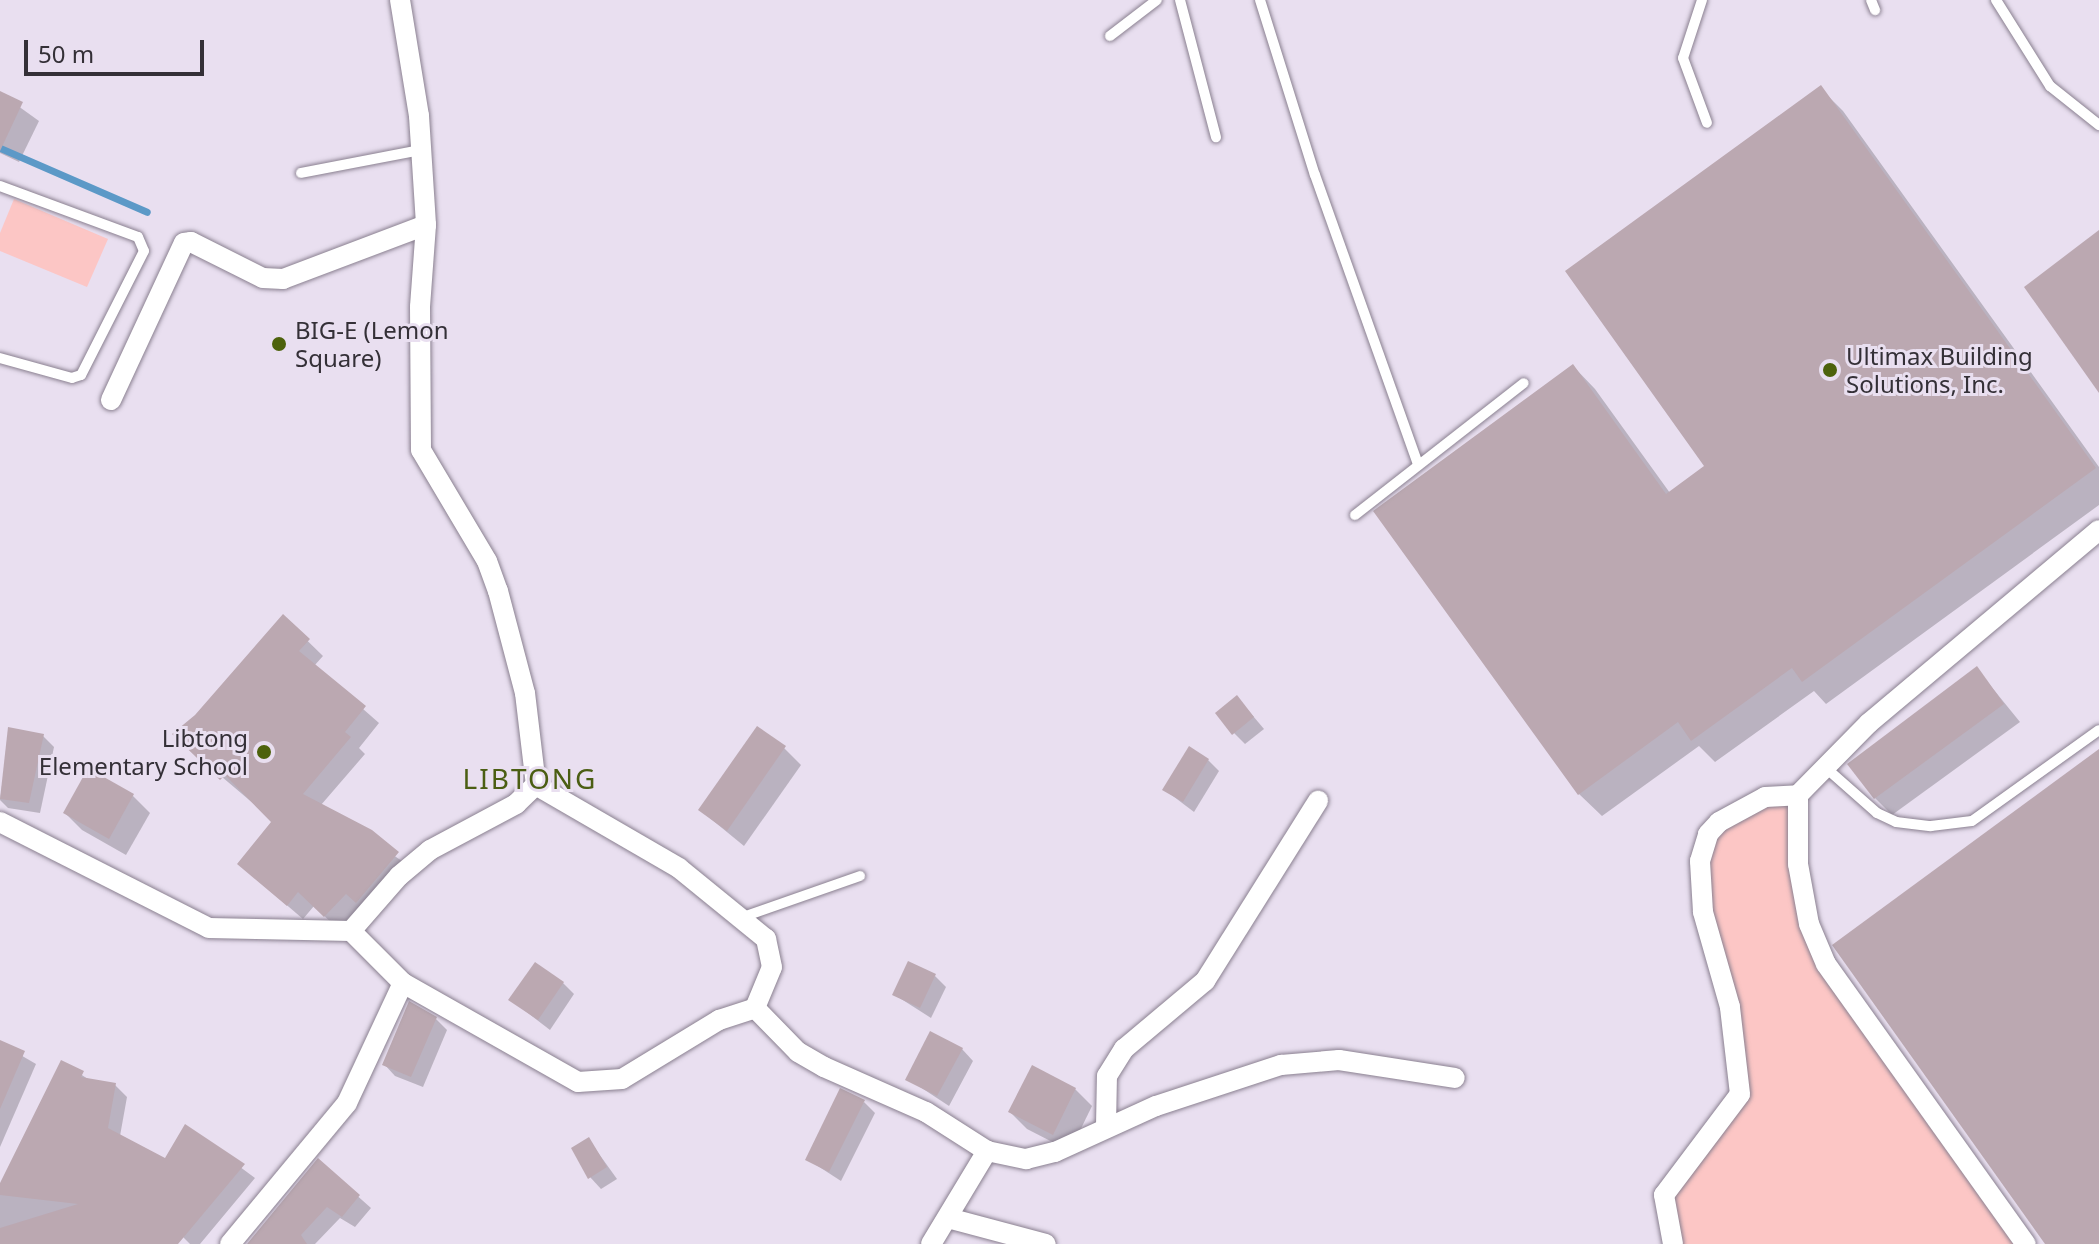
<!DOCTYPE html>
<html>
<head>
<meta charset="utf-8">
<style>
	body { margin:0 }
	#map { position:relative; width:2099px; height:1244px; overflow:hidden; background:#e9dff0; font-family:"Noto Sans",sans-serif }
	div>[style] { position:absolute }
	.green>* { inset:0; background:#fcc6c5 }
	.shadow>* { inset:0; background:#0003 }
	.stream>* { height:7px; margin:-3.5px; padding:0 3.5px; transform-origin:3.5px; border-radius:3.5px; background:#5c99c7 }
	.building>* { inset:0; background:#bba8b1 }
	.roads { filter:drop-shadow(0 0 2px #8a8090) drop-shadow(0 0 2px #8a8090) }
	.service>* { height:10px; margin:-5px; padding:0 5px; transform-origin:5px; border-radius:5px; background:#fff }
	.minor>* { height:20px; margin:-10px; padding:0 10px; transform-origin:10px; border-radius:10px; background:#fff }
	.dots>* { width:22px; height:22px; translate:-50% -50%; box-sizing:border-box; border:4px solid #e9dff0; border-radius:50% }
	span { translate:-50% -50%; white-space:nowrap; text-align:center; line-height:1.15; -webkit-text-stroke:6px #e9dff0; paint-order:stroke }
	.poi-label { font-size:24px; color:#343037 }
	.left { translate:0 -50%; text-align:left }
	.right { translate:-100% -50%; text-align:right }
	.quarter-label { font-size:28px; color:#4b5e13; letter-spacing:2px }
	.scale { position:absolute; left:24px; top:40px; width:180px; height:36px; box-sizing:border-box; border:4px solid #343037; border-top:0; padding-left:10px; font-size:24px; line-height:28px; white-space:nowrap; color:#343037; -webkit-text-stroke:6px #e9dff0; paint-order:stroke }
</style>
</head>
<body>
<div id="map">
	<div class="green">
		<div style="clip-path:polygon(14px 199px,108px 239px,87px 287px,0 251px,0 233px)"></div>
		<div style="clip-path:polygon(1798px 795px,1809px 924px,2026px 1244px,1673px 1244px,1664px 1195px,1740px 1094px,1700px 861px,1719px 822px)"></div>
	</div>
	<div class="shadow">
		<div style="clip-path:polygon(1820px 88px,1843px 111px,2099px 467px,2099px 505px,1826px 704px,1814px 691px,1715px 762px,1699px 746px,1602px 816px,1579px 794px,1573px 366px,1595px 389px,1670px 493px,1707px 466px)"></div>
		<div style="clip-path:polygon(0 93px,39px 121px,19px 162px,0 153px)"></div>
		<div style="clip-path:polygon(283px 617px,323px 656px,314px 666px,379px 723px,359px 748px,365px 754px,321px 805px,412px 868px,340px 931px,314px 906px,303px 919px,239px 864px,274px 821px,189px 749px,197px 716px)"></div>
		<div style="clip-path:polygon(1977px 669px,2020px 722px,1892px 815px,1875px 798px)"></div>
		<div style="clip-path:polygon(1237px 697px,1264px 729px,1245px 744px,1234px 733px)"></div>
		<div style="clip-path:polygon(10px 729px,43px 736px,54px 747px,40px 813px,8px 808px,0 800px)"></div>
		<div style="clip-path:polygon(784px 748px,801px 765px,744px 846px,700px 810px)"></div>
		<div style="clip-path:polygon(1208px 760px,1219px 771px,1194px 812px,1165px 790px)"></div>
		<div style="clip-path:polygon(133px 796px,150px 813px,126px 855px,82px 830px,65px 813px)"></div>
		<div style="clip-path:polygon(935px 976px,946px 987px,931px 1018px,895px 995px)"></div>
		<div style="clip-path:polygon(563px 983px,574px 994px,550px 1030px,511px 1000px)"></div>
		<div style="clip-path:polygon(436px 1019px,447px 1030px,423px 1087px,395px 1076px,384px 1064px)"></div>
		<div style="clip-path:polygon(0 1043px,36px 1064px,0 1147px)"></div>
		<div style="clip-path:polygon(962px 1049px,973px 1061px,949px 1106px,908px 1079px)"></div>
		<div style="clip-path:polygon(62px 1062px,91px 1081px,115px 1085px,127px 1097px,120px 1136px,166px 1161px,186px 1127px,255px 1178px,200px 1244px,190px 1244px,168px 1222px,162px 1244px,0 1244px,0 1188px)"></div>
		<div style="clip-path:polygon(1075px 1089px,1092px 1106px,1070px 1151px,1027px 1129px,1010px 1112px)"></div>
		<div style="clip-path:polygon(864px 1102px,875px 1113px,841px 1181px,807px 1159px)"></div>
		<div style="clip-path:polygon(589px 1140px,617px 1179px,601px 1189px,590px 1177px)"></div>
		<div style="clip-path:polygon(318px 1161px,371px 1208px,355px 1227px,340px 1218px,315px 1244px,249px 1244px)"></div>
	</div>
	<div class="stream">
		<div style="left:0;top:148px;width:160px;rotate:23.5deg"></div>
	</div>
	<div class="building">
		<div style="clip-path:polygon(1821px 85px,2096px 468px,1802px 682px,1792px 668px,1691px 741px,1678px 722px,1578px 795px,1373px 511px,1573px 364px,1666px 494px,1704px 466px,1565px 271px)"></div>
		<div style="clip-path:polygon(0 91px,23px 102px,0 151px)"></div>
		<div style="clip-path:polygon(2099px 230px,2099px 393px,2024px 287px)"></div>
		<div style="clip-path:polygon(283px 614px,310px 639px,299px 651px,366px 706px,345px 732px,351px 737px,303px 794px,372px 830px,399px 852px,356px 903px,346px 894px,324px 917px,298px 892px,287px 906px,237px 864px,271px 822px,225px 775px,220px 780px,172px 734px,195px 715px)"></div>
		<div style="clip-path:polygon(1977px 666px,2004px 704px,1874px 799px,1847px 764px)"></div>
		<div style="clip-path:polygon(1237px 695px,1254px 717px,1232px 735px,1215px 713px)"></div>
		<div style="clip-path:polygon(757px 726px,786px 746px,727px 831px,698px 810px)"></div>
		<div style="clip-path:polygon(8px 727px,44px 734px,29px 803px,0 799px)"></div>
		<div style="clip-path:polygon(1189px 746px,1209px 759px,1183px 802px,1162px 790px)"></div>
		<div style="clip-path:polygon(2099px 749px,2099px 1244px,2045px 1244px,1832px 945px)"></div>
		<div style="clip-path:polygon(88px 768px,134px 794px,109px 839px,63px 813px)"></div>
		<div style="clip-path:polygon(908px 961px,936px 974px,920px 1008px,892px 995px)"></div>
		<div style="clip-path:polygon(535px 962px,564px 982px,538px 1020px,508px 1000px)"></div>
		<div style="clip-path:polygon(409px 1001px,437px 1017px,411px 1077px,382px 1065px)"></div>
		<div style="clip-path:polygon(930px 1031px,963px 1048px,937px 1096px,905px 1080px)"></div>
		<div style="clip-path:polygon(0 1040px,25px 1051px,0 1109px)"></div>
		<div style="clip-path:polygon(61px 1060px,84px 1071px,81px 1077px,116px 1083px,108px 1128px,165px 1158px,185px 1124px,245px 1164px,178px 1244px,0 1244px,0 1228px,78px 1204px,0 1195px,0 1183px)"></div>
		<div style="clip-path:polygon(1032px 1065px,1076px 1088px,1053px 1135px,1008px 1112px)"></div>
		<div style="clip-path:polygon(840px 1088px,865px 1100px,829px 1172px,805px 1160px)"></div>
		<div style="clip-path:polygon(589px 1137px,607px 1167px,588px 1179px,571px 1148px)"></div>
		<div style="clip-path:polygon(318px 1158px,360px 1195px,342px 1217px,327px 1207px,301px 1235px,307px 1244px,247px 1244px)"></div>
	</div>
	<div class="roads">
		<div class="service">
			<div style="left:1180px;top:0;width:142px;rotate:75.3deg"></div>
			<div style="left:1260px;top:0;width:183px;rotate:72.6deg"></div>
			<div style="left:1315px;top:175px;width:305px;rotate:70.4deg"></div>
			<div style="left:1702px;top:0;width:61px;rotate:108.1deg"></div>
			<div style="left:1683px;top:58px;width:69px;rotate:69.7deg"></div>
			<div style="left:1871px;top:0;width:11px;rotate:68deg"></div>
			<div style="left:1996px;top:0;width:102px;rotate:57.9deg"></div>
			<div style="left:2050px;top:86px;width:63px;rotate:38.5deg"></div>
			<div style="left:1110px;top:36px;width:59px;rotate:-37.5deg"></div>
			<div style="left:301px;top:173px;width:122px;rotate:-10.9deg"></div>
			<div style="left:0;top:186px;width:147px;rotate:20.3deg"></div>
			<div style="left:138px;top:237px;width:15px;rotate:67deg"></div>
			<div style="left:144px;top:251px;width:139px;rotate:116.9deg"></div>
			<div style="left:81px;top:375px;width:9px;rotate:162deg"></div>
			<div style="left:72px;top:378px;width:75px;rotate:-164.5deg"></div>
			<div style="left:1355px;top:515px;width:214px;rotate:-38deg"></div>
			<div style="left:1826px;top:768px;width:68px;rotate:41.4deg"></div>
			<div style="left:1877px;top:813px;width:21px;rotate:25deg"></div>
			<div style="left:1896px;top:822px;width:35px;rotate:7deg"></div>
			<div style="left:1931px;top:826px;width:41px;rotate:-7deg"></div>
			<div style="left:1972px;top:821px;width:156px;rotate:-35.6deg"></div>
			<div style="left:743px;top:917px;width:124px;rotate:-19.3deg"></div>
		</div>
		<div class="minor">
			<div style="left:400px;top:0;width:118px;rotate:80.7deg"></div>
			<div style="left:419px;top:116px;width:109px;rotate:86.3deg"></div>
			<div style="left:426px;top:225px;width:82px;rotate:94.2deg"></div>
			<div style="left:420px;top:307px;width:143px;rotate:89.6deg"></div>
			<div style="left:421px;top:450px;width:129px;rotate:59.3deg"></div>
			<div style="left:487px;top:561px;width:32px;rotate:70deg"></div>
			<div style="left:498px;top:591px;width:106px;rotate:75.2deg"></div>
			<div style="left:525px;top:693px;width:93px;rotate:83.2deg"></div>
			<div style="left:111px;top:400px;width:173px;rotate:-65.1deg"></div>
			<div style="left:184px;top:243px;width:7px;rotate:-8deg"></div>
			<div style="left:191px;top:242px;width:80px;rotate:26.6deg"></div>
			<div style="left:263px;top:278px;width:20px;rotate:3deg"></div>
			<div style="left:283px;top:279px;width:153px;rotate:-20.7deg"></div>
			<div style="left:1798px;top:795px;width:69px;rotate:90deg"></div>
			<div style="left:1798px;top:864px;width:61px;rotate:79.6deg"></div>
			<div style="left:1809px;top:924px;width:43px;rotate:67deg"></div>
			<div style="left:1826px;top:964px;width:344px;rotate:54.5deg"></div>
			<div style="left:1798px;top:795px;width:101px;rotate:-45.4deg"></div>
			<div style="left:1869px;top:723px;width:300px;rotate:-40deg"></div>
			<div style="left:0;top:822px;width:234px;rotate:26.9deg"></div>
			<div style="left:209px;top:928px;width:142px;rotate:1.2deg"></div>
			<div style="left:351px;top:931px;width:74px;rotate:45deg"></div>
			<div style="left:403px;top:983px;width:201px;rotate:29.5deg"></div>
			<div style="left:578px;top:1082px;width:44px;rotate:-3.9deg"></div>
			<div style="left:622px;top:1079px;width:114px;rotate:-31.3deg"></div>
			<div style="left:719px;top:1020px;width:38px;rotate:-18deg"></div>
			<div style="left:755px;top:1008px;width:44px;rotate:-67.5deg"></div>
			<div style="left:772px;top:967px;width:29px;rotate:-102deg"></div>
			<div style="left:766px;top:939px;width:112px;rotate:-140.8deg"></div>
			<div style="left:679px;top:868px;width:165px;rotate:-149.9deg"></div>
			<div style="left:351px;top:931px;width:73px;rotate:-48.9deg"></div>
			<div style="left:399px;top:876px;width:40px;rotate:-40deg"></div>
			<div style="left:430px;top:850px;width:98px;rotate:-28.1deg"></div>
			<div style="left:516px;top:804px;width:28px;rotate:-44deg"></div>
			<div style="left:755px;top:1008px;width:62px;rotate:45.7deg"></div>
			<div style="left:798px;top:1052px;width:30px;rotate:30deg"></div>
			<div style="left:824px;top:1067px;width:111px;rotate:23.8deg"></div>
			<div style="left:926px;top:1112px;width:72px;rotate:32.6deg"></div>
			<div style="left:987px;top:1151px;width:40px;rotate:12deg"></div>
			<div style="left:1026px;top:1159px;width:30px;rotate:-14deg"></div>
			<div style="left:1055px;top:1152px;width:111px;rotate:-24.5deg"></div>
			<div style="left:1156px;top:1106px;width:132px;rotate:-18.2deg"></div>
			<div style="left:1281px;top:1065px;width:58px;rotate:-4.9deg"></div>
			<div style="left:1339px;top:1060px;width:117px;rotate:8.8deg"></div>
			<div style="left:1106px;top:1126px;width:50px;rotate:-88.9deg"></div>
			<div style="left:1107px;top:1076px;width:32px;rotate:-58deg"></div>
			<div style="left:1124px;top:1049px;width:106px;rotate:-40deg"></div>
			<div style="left:1205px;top:981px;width:213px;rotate:-57.9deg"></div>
			<div style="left:948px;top:1218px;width:101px;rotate:14.9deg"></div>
			<div style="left:230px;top:1244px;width:183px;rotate:-50.3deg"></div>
			<div style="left:347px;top:1103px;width:132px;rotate:-65deg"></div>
			<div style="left:931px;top:1244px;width:109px;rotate:-58.9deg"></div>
			<div style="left:1673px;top:1244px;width:50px;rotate:-100.4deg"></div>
			<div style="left:1664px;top:1195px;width:126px;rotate:-53deg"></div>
			<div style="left:1740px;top:1094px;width:88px;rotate:-96.6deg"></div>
			<div style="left:1730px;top:1007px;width:99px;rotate:-105.9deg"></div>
			<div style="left:1703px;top:912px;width:51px;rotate:-93.4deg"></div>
			<div style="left:1700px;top:861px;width:28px;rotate:-73deg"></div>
			<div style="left:1708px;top:834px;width:16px;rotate:-47deg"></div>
			<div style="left:1719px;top:822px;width:52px;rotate:-28.5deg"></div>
			<div style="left:1765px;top:797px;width:33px;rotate:-3deg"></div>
		</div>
	</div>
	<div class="dots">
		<div style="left:279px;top:344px;background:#4d620c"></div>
		<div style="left:1830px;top:370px;background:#4d620c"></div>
		<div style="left:264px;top:752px;background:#4d620c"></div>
	</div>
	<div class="poi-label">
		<span class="left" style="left:295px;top:344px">BIG-E (Lemon<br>Square)</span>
		<span class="left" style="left:1846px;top:370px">Ultimax Building<br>Solutions, Inc.</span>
		<span class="right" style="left:248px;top:752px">Libtong<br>Elementary School</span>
	</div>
	<div class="quarter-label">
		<span style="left:530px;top:778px">LIBTONG</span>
	</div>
	<div class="scale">50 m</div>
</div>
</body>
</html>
